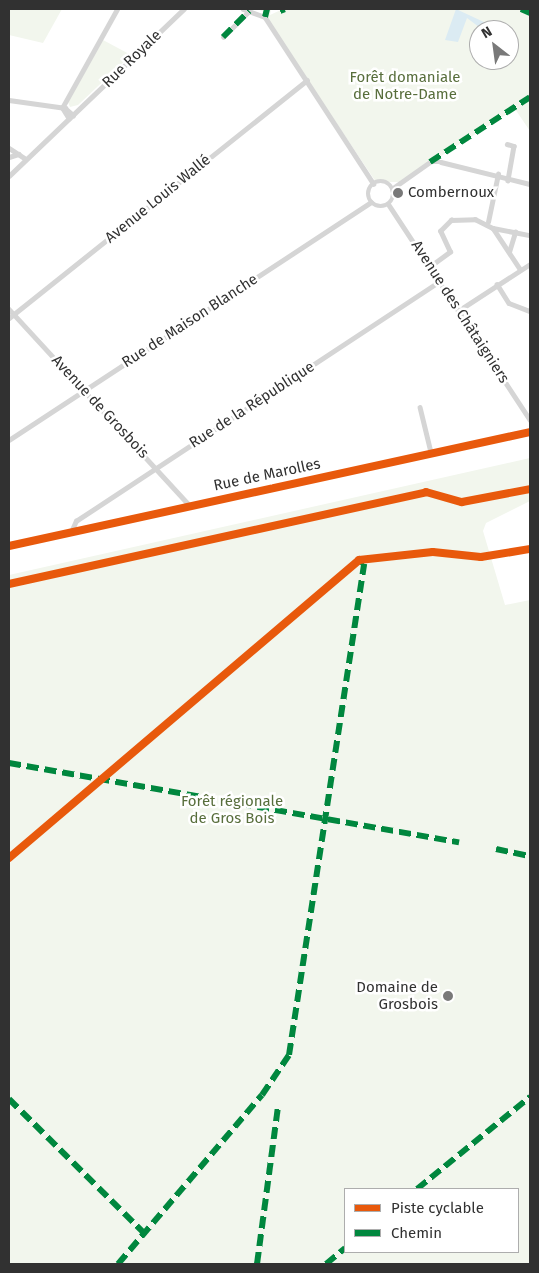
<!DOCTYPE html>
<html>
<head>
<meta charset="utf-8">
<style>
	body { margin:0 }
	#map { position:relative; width:539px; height:1273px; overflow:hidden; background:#fff; font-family:"Fira Sans",sans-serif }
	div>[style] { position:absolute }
	.green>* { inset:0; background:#f2f6ed }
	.water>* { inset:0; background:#dbebf3 }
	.minor>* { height:4.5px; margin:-2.25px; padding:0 2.25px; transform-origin:2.25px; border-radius:2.25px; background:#d5d5d5 }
	.minor>.ring { margin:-2.25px; padding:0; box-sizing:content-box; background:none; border:4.5px solid #d5d5d5; border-radius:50% }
	.quiet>* { height:6px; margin-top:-3px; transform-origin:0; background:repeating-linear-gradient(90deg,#00873e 0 12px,transparent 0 18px) }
	.cycleway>* { height:8px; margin:-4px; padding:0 4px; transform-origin:4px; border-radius:4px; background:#e8590c }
	.dots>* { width:14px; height:14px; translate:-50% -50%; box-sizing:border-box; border:2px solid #fff; border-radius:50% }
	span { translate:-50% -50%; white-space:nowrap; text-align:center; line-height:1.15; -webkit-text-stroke:5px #fff; paint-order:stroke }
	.street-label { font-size:15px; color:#313131 }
	.park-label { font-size:15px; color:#586e3c }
	.poi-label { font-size:15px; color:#313131 }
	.left { translate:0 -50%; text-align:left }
	.right { translate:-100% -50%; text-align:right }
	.frame { position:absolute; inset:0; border:10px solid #313131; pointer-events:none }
	.legend { position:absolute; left:344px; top:1188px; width:175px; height:65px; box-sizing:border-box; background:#fff; border:1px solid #adadad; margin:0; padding:6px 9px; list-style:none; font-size:15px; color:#313131 }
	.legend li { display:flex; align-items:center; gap:10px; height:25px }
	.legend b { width:25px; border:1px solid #adadad }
	.north { position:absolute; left:469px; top:20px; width:50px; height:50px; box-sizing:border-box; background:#fff; border:1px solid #adadad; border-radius:50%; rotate:330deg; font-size:14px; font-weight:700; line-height:20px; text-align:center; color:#313131 }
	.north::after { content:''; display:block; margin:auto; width:18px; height:22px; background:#797979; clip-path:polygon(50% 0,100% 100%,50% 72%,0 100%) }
</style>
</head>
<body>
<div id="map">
	<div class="green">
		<div style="clip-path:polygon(9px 9px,62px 9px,43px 43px,9px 35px)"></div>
		<div style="clip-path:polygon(evenodd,258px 9px,271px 9px,270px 15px,283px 9px,530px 9px,530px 131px,515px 109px,400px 182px,376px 182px,265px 17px,269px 15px,258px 9px,479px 30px,509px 30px,509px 60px,479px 60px,479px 30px)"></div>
		<div style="clip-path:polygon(103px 40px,131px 55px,78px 105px,70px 107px,68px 102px)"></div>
		<div style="clip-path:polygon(evenodd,530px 458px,530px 501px,486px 523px,483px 531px,505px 605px,530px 600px,530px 1264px,9px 1264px,9px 575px,530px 458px,518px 1189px,518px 1252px,345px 1252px,345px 1189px,518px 1189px)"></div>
	</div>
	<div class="water">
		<div style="clip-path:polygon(456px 9px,501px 30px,479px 30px,479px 53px,473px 52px,479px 27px,467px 18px,458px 42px,445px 40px)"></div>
	</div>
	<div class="minor">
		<div style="left:243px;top:9px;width:23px;rotate:20deg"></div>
		<div style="left:265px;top:17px;width:199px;rotate:56.9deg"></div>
		<div style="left:223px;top:37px;width:37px;rotate:-45deg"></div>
		<div style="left:9px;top:100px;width:57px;rotate:8.1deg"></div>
		<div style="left:65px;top:108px;width:11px;rotate:41deg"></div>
		<div style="left:69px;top:119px;width:13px;rotate:-122deg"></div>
		<div style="left:62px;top:108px;width:113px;rotate:-60.9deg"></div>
		<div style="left:507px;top:144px;width:7px;rotate:16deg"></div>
		<div style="left:514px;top:146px;width:35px;rotate:100deg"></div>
		<div style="left:9px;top:148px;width:20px;rotate:33deg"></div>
		<div style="left:9px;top:157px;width:10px;rotate:-17deg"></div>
		<div style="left:9px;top:176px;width:242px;rotate:-43.7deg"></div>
		<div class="ring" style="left:368px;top:181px;width:21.5px;height:21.5px"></div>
		<div style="left:393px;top:188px;width:45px;rotate:-35.1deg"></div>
		<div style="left:430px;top:162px;width:11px"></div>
		<div style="left:441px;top:162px;width:92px;rotate:13.9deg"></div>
		<div style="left:389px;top:205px;width:257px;rotate:56.7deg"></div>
		<div style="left:488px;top:222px;width:49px;rotate:-78.2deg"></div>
		<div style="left:493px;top:228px;width:49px;rotate:56.6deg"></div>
		<div style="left:509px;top:252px;width:21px;rotate:-73deg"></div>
		<div style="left:429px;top:267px;width:26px;rotate:-36deg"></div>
		<div style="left:450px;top:252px;width:23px;rotate:-115deg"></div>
		<div style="left:440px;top:231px;width:16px;rotate:-45deg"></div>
		<div style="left:451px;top:220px;width:24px;rotate:-2deg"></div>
		<div style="left:475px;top:219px;width:20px;rotate:27deg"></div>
		<div style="left:493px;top:228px;width:38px;rotate:11deg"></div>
		<div style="left:497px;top:284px;width:22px;rotate:58deg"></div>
		<div style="left:509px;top:303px;width:22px;rotate:21deg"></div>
		<div style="left:9px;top:309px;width:268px;rotate:47.4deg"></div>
		<div style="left:458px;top:311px;width:86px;rotate:-33.1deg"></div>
		<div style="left:9px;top:318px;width:381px;rotate:-38.6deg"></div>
		<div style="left:420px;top:407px;width:46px;rotate:76.3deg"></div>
		<div style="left:9px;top:440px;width:433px;rotate:-33.3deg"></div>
		<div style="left:71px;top:532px;width:12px;rotate:-66deg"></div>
		<div style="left:76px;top:521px;width:435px;rotate:-33.4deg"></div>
		<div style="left:9px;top:546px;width:533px;rotate:-12.34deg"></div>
	</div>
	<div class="quiet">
		<div style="left:521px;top:9px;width:10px;rotate:24deg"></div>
		<div style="left:280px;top:11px;width:5px;rotate:-22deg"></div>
		<div style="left:265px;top:17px;width:8px;rotate:-76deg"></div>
		<div style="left:223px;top:37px;width:37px;rotate:-45deg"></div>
		<div style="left:430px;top:162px;width:119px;rotate:-33deg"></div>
		<div style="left:9px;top:763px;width:457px;rotate:10deg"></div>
		<div style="left:496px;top:849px;width:35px;rotate:12deg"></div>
		<div style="left:9px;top:1099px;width:189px;rotate:44.8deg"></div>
		<div style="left:417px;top:1189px;width:146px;rotate:-39.2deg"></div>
		<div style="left:118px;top:1264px;width:222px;rotate:-49.6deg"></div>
		<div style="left:262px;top:1095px;width:48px;rotate:-56deg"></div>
		<div style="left:289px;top:1055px;width:497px;rotate:-81.3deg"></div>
		<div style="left:364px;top:564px;width:6px;rotate:-141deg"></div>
		<div style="left:257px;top:1264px;width:159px;rotate:-82.4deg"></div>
		<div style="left:326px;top:1264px;width:25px;rotate:-40deg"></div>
	</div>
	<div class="cycleway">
		<div style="left:9px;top:546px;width:533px;rotate:-12.34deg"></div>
		<div style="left:9px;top:584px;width:427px;rotate:-12.4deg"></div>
		<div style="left:426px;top:492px;width:37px;rotate:16deg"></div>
		<div style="left:462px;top:502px;width:69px;rotate:-10.8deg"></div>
		<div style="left:9px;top:858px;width:460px;rotate:-40.4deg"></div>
		<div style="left:359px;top:560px;width:74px;rotate:-6.2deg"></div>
		<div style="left:433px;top:552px;width:48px;rotate:5.9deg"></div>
		<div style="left:481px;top:557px;width:50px;rotate:-9.3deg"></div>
	</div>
	<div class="dots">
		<div style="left:398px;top:193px;background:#797979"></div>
		<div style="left:448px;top:996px;background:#797979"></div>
	</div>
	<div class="street-label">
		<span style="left:132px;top:59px;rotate:-44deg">Rue Royale</span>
		<span style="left:158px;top:199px;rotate:-39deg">Avenue Louis Wallé</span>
		<span style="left:460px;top:312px;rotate:57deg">Avenue des Châtaigniers</span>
		<span style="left:190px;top:321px;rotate:-33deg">Rue de Maison Blanche</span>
		<span style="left:252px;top:405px;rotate:-33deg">Rue de la République</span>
		<span style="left:100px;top:407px;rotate:47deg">Avenue de Grosbois</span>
		<span style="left:267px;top:475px;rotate:-12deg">Rue de Marolles</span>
	</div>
	<div class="park-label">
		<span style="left:405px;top:86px">Forêt domaniale<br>de Notre-Dame</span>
		<span style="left:232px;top:810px">Forêt régionale<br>de Gros Bois</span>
	</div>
	<div class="poi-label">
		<span class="left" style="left:408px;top:193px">Combernoux</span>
		<span class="right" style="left:438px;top:996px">Domaine de<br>Grosbois</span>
	</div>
	<div class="frame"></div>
	<ul class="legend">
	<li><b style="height:6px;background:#e8590c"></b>Piste cyclable</li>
	<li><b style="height:6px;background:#00873e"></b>Chemin</li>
	</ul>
	<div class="north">N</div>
</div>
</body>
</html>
